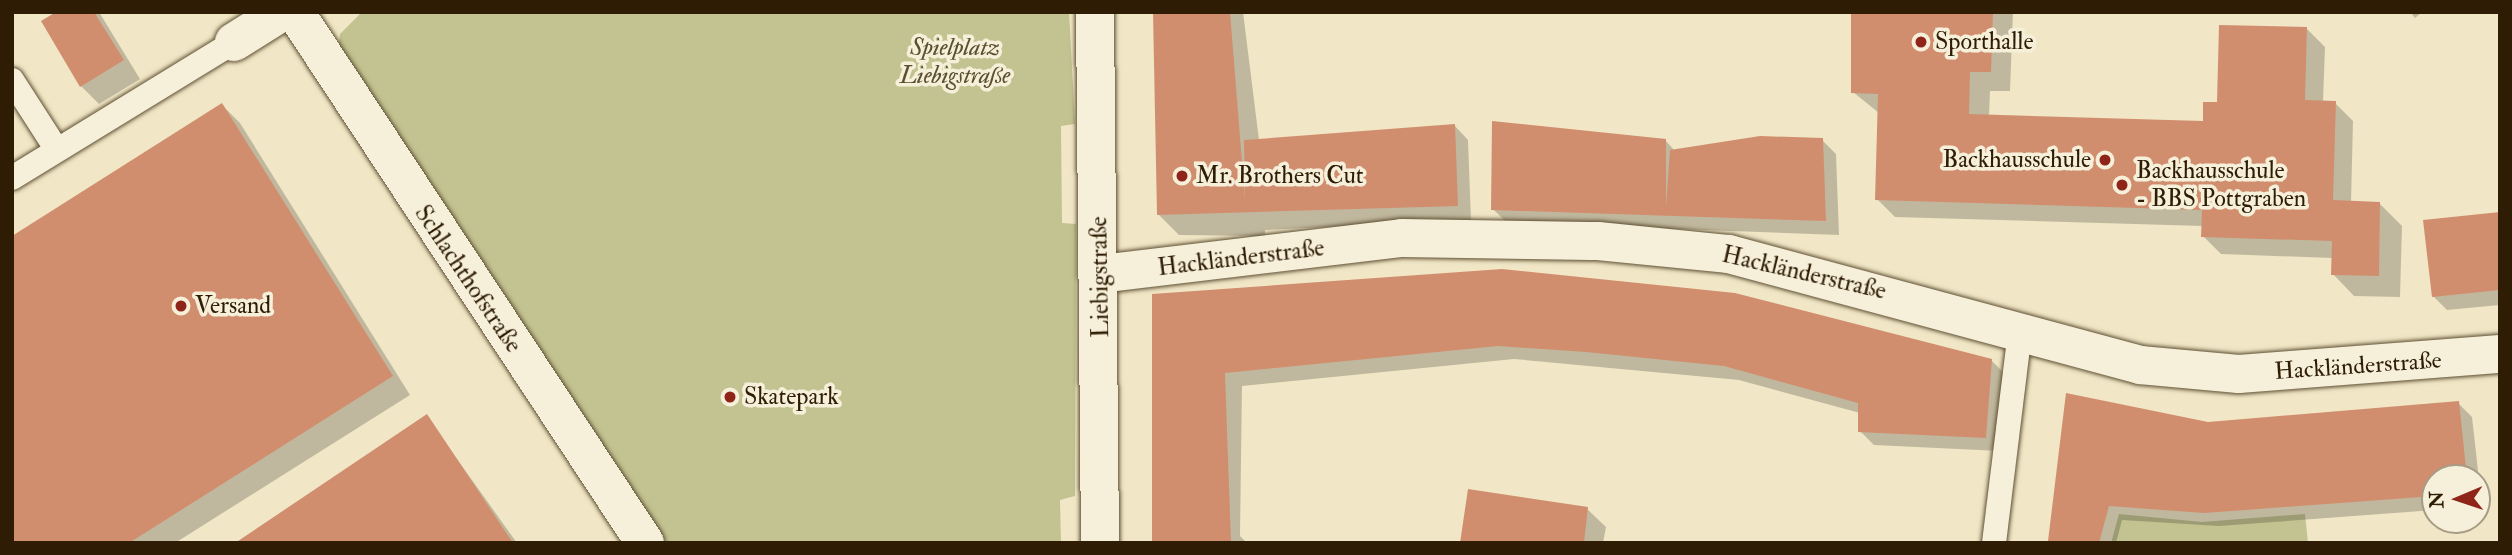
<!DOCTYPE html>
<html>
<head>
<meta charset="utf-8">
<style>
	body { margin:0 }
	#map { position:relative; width:2512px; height:555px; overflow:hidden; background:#f1e7c6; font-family:"IM FELL Double Pica",serif }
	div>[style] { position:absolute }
	.green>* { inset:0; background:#c2c390 }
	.shadow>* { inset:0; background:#0003 }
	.building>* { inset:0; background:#d18e6e }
	.roads { filter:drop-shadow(0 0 2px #5f5034) drop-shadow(0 0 2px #5f5034) }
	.lane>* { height:24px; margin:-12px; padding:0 12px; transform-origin:12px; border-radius:12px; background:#f6efda }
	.street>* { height:38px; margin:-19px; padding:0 19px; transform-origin:19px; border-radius:19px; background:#f6efda }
	.secondary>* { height:38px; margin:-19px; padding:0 19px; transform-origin:19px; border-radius:19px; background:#f6efda }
	.dots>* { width:19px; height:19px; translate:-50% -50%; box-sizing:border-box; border:4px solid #f6efda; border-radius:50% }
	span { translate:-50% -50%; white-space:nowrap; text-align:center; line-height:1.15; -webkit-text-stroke:7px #f6efda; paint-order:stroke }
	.poi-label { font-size:24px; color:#2e1d04 }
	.left { translate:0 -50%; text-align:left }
	.right { translate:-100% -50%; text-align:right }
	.park-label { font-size:24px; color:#5a4f2e; font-style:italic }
	.street-label { font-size:24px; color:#2e1d04 }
	.frame { position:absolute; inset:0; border:14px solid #2e1d04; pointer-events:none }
	.north { position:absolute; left:2421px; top:464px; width:70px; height:70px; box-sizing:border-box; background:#f6efda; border:2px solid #a69b84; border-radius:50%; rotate:268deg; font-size:19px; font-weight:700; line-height:28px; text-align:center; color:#2e1d04 }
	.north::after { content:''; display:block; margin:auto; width:24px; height:32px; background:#8f2418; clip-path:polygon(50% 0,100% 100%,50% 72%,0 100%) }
</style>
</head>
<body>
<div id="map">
	<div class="green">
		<div style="clip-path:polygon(362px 12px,1069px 12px,1075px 124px,1061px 126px,1062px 223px,1076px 224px,1075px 496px,1060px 500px,1061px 543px,660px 543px,337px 58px,340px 34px)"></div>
		<div style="clip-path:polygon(2119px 514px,2202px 522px,2305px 514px,2308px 543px,2111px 543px)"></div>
	</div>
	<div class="shadow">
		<div style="clip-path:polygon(59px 12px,99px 12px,140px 79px,99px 104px,81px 86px)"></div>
		<div style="clip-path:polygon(1154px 12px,1243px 12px,1259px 140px,1454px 125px,1468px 140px,1471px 220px,1265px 230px,1265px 236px,1179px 235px,1159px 215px)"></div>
		<div style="clip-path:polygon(1853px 12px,2013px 12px,2010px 91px,1990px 91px,1989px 116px,2205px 123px,2307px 29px,2325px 47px,2323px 102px,2335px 103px,2353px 121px,2351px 203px,2380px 204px,2402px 226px,2400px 297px,2354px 296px,2333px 274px,2333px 258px,2221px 254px,2203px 236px,2203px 226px,1895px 217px,1877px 199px,1879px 113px,1853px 92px)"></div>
		<div style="clip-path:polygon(2410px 12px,2422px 12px,2415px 18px)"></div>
		<div style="clip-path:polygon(222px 105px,240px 123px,410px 395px,175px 543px,12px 543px)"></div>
		<div style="clip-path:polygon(1665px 140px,1675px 151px,1822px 140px,1836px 154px,1839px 235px,1507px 223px,1493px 209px)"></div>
		<div style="clip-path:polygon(2500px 213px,2500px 305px,2447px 310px,2433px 296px)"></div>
		<div style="clip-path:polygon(1154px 296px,1991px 360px,2005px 374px,2000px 451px,1874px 445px,1860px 431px,1860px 413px,1739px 380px,1514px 359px,1242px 386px,1240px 536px,1247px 543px,1154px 543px)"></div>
		<div style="clip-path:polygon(2458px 403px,2472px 417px,2482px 506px,2477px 507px,2477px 478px,2435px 478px,2435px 510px,2219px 526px,2122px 520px,2116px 543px,2050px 540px,2208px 424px)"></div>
		<div style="clip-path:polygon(427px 417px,517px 543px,239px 543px)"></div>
		<div style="clip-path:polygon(1587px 509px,1606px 527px,1603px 543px,1462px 543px)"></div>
	</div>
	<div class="building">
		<div style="clip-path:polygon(56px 12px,94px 12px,124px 60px,80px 87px,41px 21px)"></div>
		<div style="clip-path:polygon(1153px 12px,1230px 12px,1245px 199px,1244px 140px,1455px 124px,1458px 206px,1157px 215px)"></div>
		<div style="clip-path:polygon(1851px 12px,1993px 12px,1991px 72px,1970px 72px,1969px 114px,2203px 121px,2203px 102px,2217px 102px,2219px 25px,2307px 27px,2305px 100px,2336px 101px,2333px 200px,2380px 202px,2379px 276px,2331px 275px,2332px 241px,2201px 237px,2202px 210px,1875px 200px,1878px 94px,1851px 93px)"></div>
		<div style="clip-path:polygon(222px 103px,393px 376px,129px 543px,12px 543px,12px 236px)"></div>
		<div style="clip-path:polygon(1492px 121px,1666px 139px,1666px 208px,1670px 150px,1760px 136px,1823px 138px,1826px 221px,1491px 210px)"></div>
		<div style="clip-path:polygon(2500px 212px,2500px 290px,2432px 297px,2423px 220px)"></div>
		<div style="clip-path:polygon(1502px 269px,1735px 293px,1992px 359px,1986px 438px,1858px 432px,1858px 403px,1724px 366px,1586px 352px,1498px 346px,1225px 373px,1231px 543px,1152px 543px,1152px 294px)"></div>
		<div style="clip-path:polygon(2066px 393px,2208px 422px,2459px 401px,2467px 478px,2435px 478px,2435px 496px,2204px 513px,2109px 506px,2099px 543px,2048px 541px)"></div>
		<div style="clip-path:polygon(427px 414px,513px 543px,235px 543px)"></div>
		<div style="clip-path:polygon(1468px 489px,1588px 507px,1584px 543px,1460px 543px)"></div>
	</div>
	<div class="roads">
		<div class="lane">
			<div style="left:12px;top:80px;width:83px;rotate:57.3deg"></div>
			<div style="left:12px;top:178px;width:260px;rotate:-31.5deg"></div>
			<div style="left:1994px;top:543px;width:215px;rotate:-83deg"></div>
		</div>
		<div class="street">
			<div style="left:295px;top:12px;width:636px;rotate:56.61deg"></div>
			<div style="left:234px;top:42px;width:57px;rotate:-32deg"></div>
			<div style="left:1100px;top:274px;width:304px;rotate:-6.8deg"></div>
			<div style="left:1402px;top:238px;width:196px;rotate:0.9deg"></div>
			<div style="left:1598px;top:241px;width:132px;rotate:5.7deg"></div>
			<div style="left:1729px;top:254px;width:426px;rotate:15.1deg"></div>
			<div style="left:2140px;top:365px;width:99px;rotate:5.2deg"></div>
			<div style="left:2239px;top:374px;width:262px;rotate:-4.4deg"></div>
		</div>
		<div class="secondary">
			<div style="left:1095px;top:12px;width:531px;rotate:89.46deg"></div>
		</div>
	</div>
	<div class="dots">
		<div style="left:1921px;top:42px;background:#8f2418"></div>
		<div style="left:2105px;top:160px;background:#8f2418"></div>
		<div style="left:1182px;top:176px;background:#8f2418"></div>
		<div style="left:2122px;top:185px;background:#8f2418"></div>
		<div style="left:181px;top:306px;background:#8f2418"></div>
		<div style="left:730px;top:397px;background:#8f2418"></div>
	</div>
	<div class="poi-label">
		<span class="left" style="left:1935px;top:42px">Sporthalle</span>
		<span class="right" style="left:2091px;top:160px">Backhausschule</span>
		<span class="left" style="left:2136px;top:185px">Backhausschule<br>- BBS Pottgraben</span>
		<span class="left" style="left:1196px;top:176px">Mr. Brothers Cut</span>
		<span class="left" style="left:195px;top:306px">Versand</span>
		<span class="left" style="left:744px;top:397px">Skatepark</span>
	</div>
	<div class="park-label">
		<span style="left:955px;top:62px">Spielplatz<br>Liebigstraße</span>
	</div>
	<div class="street-label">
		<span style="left:1241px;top:258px;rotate:-7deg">Hackländerstraße</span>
		<span style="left:1804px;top:273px;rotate:13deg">Hackländerstraße</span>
		<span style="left:1100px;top:277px;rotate:-91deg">Liebigstraße</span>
		<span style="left:468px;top:279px;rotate:56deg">Schlachthofstraße</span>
		<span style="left:2358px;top:366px;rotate:-4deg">Hackländerstraße</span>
	</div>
	<div class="frame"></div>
	<div class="north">N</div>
</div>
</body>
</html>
